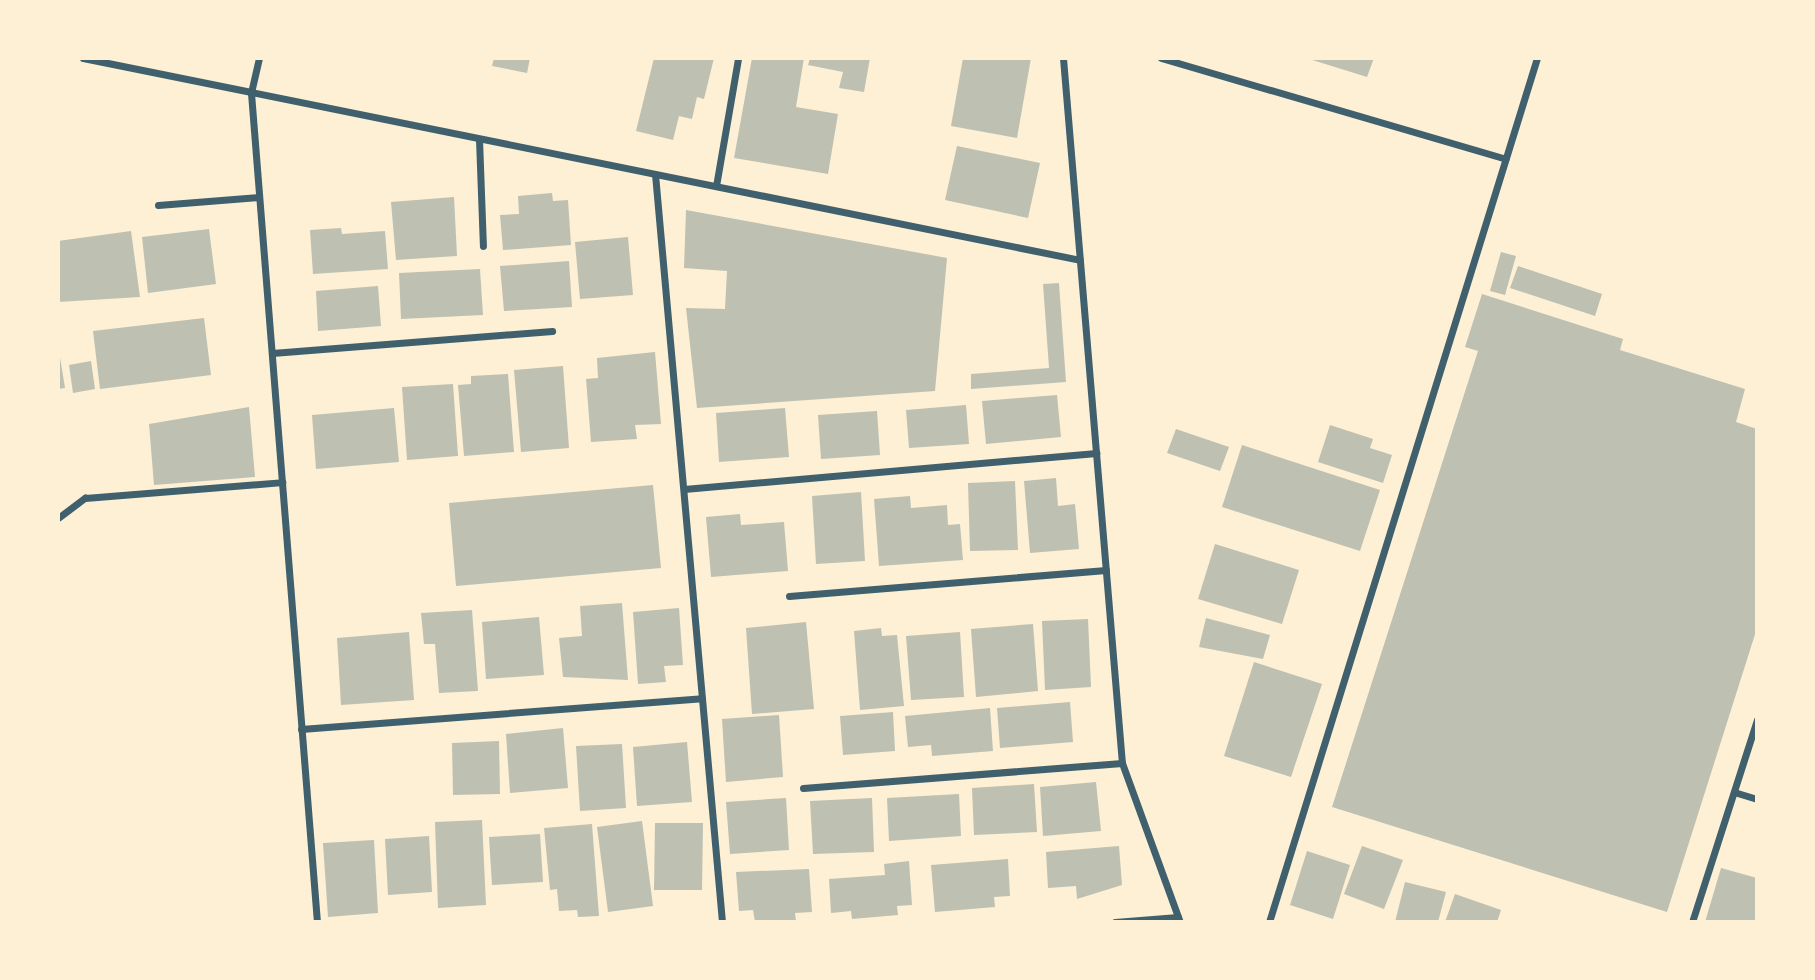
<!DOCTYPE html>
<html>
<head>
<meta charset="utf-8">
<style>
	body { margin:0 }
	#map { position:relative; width:1815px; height:980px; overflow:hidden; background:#fdf0d5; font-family:"Archivo Narrow",sans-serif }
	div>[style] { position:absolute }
	.building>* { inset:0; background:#bec0b2 }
	.minor>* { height:7px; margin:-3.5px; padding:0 3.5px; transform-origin:3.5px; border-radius:3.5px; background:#3f606c }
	span { translate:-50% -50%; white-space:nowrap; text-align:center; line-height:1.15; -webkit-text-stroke:6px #fdf0d5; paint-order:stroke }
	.frame { position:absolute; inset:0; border:60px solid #fdf0d5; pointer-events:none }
</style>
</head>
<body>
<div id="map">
	<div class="building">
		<div style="clip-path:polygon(494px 58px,530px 58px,527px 73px,492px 66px)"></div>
		<div style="clip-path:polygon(654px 58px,714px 58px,704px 99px,697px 97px,692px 119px,679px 116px,673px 140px,636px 131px)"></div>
		<div style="clip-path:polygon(752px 58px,804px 58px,796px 107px,838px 114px,828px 174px,734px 158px)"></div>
		<div style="clip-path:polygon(810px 58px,870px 58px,864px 92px,839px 88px,843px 72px,808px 65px)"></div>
		<div style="clip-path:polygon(963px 58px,1031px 58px,1017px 138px,951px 126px)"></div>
		<div style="clip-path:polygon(1306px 58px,1374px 58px,1367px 77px)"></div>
		<div style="clip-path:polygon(957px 146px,1040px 163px,1028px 218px,945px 200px)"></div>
		<div style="clip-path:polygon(552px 193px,553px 201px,568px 200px,571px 245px,503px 250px,500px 215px,519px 214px,518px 196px)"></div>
		<div style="clip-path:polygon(454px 197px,457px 256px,396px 260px,391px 202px)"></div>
		<div style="clip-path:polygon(686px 210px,947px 258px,935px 391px,697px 408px,686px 308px,725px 309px,727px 271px,684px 268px)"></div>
		<div style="clip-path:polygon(341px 228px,342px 234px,385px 231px,388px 269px,313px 274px,310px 230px)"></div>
		<div style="clip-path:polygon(209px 229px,216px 284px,148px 293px,142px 237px)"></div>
		<div style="clip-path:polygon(131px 231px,140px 297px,58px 302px,58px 241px)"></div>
		<div style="clip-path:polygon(628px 237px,633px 295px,580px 299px,575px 242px)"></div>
		<div style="clip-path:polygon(1501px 252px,1516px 256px,1505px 295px,1490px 291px)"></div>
		<div style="clip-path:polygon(569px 261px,572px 307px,504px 311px,500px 266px)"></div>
		<div style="clip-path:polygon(1518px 266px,1602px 294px,1595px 316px,1510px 288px)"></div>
		<div style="clip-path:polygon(480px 269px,483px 315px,401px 319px,399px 273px)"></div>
		<div style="clip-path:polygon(1059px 283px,1066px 382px,971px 389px,971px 374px,1049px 368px,1043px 284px)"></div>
		<div style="clip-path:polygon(378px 286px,381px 326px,318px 331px,316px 291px)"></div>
		<div style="clip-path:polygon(1482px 294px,1623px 339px,1620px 350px,1745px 389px,1736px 422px,1757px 429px,1757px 628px,1667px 912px,1332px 807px,1478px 351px,1465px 347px)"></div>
		<div style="clip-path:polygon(204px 318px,211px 375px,100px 389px,93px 331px)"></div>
		<div style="clip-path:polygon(58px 345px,65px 388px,58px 389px)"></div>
		<div style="clip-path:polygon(655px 352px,661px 424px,635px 425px,637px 439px,591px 442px,586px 379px,598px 378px,597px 358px)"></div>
		<div style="clip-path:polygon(91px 361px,95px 389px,73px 393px,69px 365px)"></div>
		<div style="clip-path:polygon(563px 366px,569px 448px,521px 452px,514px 370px)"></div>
		<div style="clip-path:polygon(508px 374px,514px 452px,464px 456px,458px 385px,471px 384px,471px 376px)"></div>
		<div style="clip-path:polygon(453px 384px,458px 456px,407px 460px,402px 387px)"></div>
		<div style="clip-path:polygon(1057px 395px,1061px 437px,986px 444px,982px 401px)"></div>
		<div style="clip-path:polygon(966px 405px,969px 444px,909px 448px,906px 410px)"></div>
		<div style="clip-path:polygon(249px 407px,255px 477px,154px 485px,149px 424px)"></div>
		<div style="clip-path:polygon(394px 408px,399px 462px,316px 469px,312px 415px)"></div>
		<div style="clip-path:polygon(785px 408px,789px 457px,719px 462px,716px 413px)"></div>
		<div style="clip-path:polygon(877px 411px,880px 455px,821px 459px,818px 415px)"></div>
		<div style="clip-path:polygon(1330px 425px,1373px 439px,1370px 448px,1392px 455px,1383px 483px,1318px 462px)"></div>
		<div style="clip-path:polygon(1176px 429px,1229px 447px,1220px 471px,1167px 453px)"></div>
		<div style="clip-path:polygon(1242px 445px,1380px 490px,1360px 551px,1222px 507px)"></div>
		<div style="clip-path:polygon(1056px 478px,1058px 506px,1075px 504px,1079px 549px,1030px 553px,1024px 481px)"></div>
		<div style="clip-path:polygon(1015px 481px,1018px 550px,970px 551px,968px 483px)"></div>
		<div style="clip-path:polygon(653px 485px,661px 568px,456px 586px,449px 503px)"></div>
		<div style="clip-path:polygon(861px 492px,865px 561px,816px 564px,812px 496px)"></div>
		<div style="clip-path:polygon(910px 496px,911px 508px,947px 505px,948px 525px,960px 524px,963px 560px,879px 566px,874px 499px)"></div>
		<div style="clip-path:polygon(740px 514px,741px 525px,784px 522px,788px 571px,711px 577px,706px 517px)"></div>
		<div style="clip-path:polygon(1215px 544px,1299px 570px,1282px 624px,1198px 599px)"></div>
		<div style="clip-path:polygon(622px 603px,628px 680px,563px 677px,559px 638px,582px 636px,580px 606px)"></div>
		<div style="clip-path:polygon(679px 608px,683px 665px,664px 666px,666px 682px,638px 684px,633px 612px)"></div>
		<div style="clip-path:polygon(472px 610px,478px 691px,439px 693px,435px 644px,424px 644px,421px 613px)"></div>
		<div style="clip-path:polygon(539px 617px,544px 675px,486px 679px,482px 622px)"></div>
		<div style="clip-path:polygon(1206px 618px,1270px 635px,1263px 659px,1199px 647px)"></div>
		<div style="clip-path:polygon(1088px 619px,1091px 687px,1045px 690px,1042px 621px)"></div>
		<div style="clip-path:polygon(806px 622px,814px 709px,752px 714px,746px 628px)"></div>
		<div style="clip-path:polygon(1033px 624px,1038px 691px,976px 697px,971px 629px)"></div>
		<div style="clip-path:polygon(881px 628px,882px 636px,897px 635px,904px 706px,860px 710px,854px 631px)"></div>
		<div style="clip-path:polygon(409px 632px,414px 700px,341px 705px,337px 638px)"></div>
		<div style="clip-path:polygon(960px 632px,964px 697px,911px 700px,906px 636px)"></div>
		<div style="clip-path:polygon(1254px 662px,1322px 684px,1291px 777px,1224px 756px)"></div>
		<div style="clip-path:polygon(1070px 702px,1073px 742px,1000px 748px,997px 708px)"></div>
		<div style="clip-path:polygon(990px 708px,993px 751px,932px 756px,931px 745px,908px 747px,905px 716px)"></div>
		<div style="clip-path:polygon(893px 712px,895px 751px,843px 755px,840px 716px)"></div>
		<div style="clip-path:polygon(779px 715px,783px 777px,726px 782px,722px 719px)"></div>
		<div style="clip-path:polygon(563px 728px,568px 788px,510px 793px,506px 734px)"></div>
		<div style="clip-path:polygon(499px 741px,500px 794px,453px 795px,452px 743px)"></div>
		<div style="clip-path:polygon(687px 742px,692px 802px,637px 806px,633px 747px)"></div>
		<div style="clip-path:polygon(622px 744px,626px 808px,580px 811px,576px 746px)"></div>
		<div style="clip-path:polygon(1096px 782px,1101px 831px,1043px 836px,1040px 787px)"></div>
		<div style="clip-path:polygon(1034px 784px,1037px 832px,974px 835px,972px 788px)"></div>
		<div style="clip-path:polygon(959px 794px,961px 836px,889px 841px,887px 798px)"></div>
		<div style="clip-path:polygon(786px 798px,789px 850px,730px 854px,726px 802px)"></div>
		<div style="clip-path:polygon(872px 798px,874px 852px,813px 854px,810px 801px)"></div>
		<div style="clip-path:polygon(482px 820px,486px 905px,438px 908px,435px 822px)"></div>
		<div style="clip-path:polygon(642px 821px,653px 906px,608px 912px,597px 827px)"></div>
		<div style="clip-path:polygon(655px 823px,703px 823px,702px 890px,654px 890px)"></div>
		<div style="clip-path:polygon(592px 824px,599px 916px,578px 917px,577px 910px,559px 911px,557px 889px,550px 890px,544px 828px)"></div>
		<div style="clip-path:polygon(540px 834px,543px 882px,492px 885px,489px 837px)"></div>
		<div style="clip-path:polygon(429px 836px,432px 892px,388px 895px,385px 839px)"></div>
		<div style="clip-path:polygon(374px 840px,378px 913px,328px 917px,323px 843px)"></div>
		<div style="clip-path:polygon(1119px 846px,1122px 885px,1077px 899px,1076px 886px,1048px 888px,1046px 852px)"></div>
		<div style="clip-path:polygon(1362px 846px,1403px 860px,1384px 909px,1344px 894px)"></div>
		<div style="clip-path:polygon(1307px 851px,1350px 865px,1333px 919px,1290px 905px)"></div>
		<div style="clip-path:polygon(1008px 859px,1010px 896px,994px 897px,995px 907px,935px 912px,931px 865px)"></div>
		<div style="clip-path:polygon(909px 861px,912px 905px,897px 906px,898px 915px,852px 919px,851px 911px,831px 913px,829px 879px,885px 875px,884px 864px)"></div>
		<div style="clip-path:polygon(1721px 868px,1757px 878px,1757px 922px,1705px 922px)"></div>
		<div style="clip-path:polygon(809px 869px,812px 912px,795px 913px,796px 921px,755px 922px,753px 910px,739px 911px,736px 872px)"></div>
		<div style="clip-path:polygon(1405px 882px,1446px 892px,1438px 922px,1395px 922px)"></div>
		<div style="clip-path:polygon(1455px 894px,1501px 910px,1497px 922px,1445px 922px)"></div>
	</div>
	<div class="minor">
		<div style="left:83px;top:58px;width:1017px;rotate:11.45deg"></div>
		<div style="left:259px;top:58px;width:36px;rotate:103deg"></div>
		<div style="left:251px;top:93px;width:832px;rotate:85.45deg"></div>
		<div style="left:1063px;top:58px;width:707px;rotate:85.22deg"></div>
		<div style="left:1122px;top:763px;width:169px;rotate:70deg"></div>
		<div style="left:1161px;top:58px;width:359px;rotate:16.3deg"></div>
		<div style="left:479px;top:139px;width:107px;rotate:87.9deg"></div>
		<div style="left:655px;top:174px;width:751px;rotate:84.88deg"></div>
		<div style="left:716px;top:186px;width:130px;rotate:-80.2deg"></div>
		<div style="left:158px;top:205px;width:101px;rotate:-4.5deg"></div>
		<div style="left:272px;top:353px;width:281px;rotate:-4.5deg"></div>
		<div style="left:684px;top:489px;width:414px;rotate:-5deg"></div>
		<div style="left:58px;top:518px;width:34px;rotate:-37deg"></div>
		<div style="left:85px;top:498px;width:198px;rotate:-4.6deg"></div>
		<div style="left:789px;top:596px;width:318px;rotate:-4.7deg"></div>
		<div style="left:301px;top:729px;width:402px;rotate:-4.4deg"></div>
		<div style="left:803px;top:788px;width:320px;rotate:-4.5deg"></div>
		<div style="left:1734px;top:792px;width:24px;rotate:17deg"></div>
		<div style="left:1115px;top:922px;width:63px;rotate:-4.5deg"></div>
		<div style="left:1269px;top:922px;width:905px;rotate:-72.77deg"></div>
		<div style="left:1692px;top:922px;width:213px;rotate:-72.2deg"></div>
	</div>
	<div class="frame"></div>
</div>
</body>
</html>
